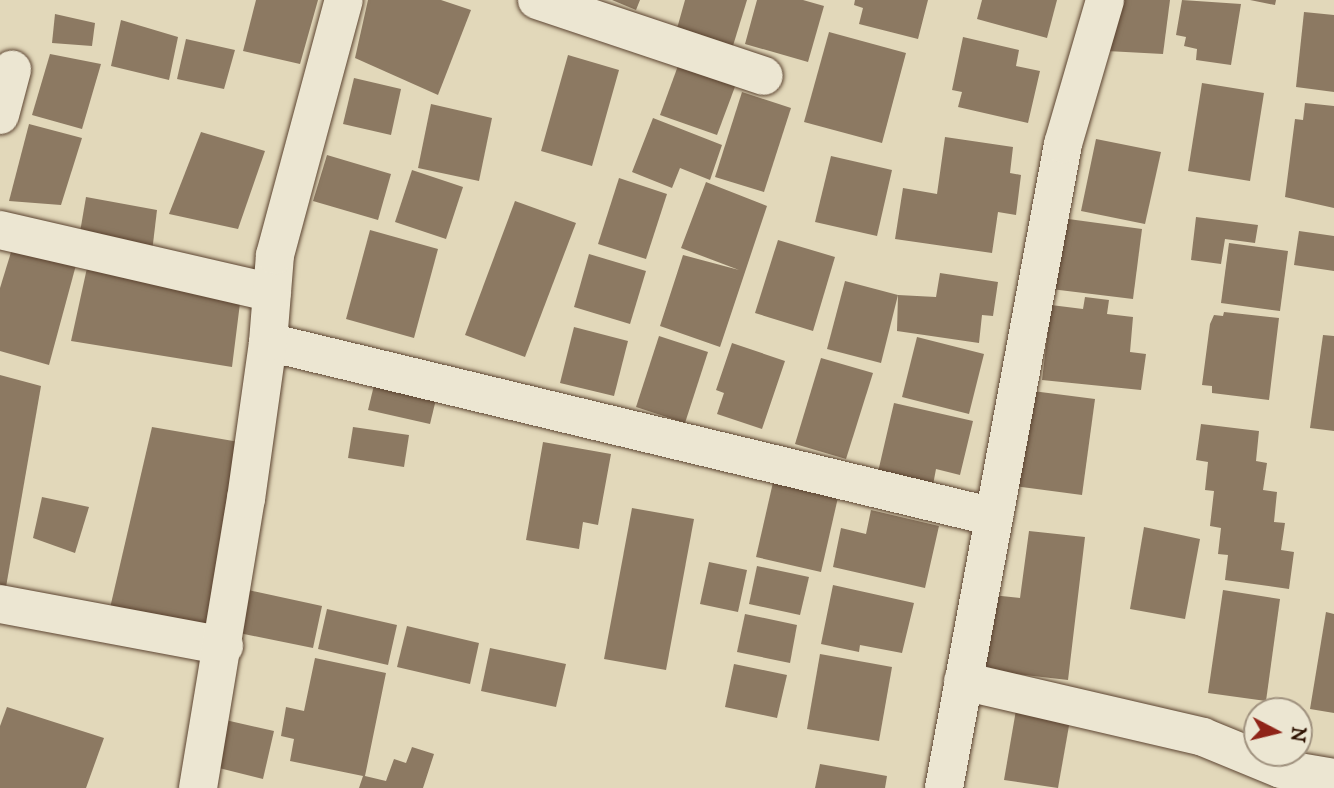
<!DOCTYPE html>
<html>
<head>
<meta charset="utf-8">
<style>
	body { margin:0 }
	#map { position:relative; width:1334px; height:788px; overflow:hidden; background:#e2d8ba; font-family:"IM FELL DW Pica",serif }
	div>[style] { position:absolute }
	.building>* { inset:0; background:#8c7962 }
	.roads { filter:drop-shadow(0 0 2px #5c4431) drop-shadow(0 0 2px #5c4431) }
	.minor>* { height:38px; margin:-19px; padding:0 19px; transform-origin:19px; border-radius:19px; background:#ece6d2 }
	span { translate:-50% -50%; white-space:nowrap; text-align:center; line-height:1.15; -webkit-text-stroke:5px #ece6d2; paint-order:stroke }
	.north { position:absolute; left:1243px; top:697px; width:70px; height:70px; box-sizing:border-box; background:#ece6d2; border:2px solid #a0927f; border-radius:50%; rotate:97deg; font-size:19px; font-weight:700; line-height:28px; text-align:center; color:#2f1303 }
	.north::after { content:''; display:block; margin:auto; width:24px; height:32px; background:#8f2418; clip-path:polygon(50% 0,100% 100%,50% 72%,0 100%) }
</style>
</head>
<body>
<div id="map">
	<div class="building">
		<div style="clip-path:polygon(256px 0,318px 0,300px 64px,243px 51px)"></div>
		<div style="clip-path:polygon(368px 0,441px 0,471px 10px,438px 95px,355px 58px)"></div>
		<div style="clip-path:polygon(612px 0,640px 0,636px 10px)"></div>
		<div style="clip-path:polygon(685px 0,747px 0,732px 49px,676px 32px)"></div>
		<div style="clip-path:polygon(757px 0,803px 0,824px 6px,808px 62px,745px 44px)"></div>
		<div style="clip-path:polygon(855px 0,928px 0,918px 39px,859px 24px,863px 8px,854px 5px)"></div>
		<div style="clip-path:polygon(982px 0,1057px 0,1047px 38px,977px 19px)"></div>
		<div style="clip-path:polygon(1113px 0,1170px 0,1163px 54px,1107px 51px)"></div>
		<div style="clip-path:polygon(1182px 0,1241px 4px,1231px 65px,1196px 60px,1197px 49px,1184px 46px,1186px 37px,1176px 35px)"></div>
		<div style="clip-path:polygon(1250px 0,1276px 0,1275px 5px)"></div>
		<div style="clip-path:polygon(1304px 12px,1334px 15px,1334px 92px,1296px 87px)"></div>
		<div style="clip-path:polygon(55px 14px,95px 23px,92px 46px,52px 43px)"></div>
		<div style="clip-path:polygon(121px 20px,178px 37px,169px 80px,111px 66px)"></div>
		<div style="clip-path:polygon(829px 32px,906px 53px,882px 143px,804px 122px)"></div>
		<div style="clip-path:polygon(963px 37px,1019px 50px,1016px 66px,1040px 71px,1028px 123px,958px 107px,962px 92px,952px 90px)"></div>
		<div style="clip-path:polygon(186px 39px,235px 50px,224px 89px,177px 79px)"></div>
		<div style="clip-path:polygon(50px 54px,101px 64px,82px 129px,32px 115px)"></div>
		<div style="clip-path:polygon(568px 55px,619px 70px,592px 166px,541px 151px)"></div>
		<div style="clip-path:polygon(679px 63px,736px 84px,717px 135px,660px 115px)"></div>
		<div style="clip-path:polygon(354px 78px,401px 89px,391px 135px,343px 124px)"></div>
		<div style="clip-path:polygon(1202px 83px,1264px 93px,1250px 181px,1188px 171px)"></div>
		<div style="clip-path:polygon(742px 92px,791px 108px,764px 192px,715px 177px)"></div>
		<div style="clip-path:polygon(1305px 103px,1334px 106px,1334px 208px,1285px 197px,1295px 119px,1303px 120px)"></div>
		<div style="clip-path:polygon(431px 104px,492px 118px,479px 181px,418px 168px)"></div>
		<div style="clip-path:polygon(653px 118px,722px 145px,710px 180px,680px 168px,672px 188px,632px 172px)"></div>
		<div style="clip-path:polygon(29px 124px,82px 138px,61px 205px,9px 201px)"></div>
		<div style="clip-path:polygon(201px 132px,265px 151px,238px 229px,169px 214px)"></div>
		<div style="clip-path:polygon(945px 137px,1013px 147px,1010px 173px,1021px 175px,1016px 215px,998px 212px,992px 253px,895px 239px,903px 188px,937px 194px)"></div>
		<div style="clip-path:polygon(1096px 139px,1161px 152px,1145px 224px,1081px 211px)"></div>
		<div style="clip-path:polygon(327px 155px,391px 174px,378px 220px,313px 201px)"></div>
		<div style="clip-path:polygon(831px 156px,892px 170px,877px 236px,815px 222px)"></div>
		<div style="clip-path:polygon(412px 170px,463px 187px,446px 239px,395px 222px)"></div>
		<div style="clip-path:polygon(619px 178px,667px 194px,646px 259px,598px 244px)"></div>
		<div style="clip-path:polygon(706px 182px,767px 206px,720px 347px,660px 326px,683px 255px,739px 270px,681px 248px)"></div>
		<div style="clip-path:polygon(86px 197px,157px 210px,152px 252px,79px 238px)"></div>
		<div style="clip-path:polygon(515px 201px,576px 223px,525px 357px,465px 335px)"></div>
		<div style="clip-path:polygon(1196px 217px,1258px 225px,1255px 243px,1225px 239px,1221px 264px,1191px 260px)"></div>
		<div style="clip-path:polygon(1061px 218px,1142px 229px,1133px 299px,1051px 289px)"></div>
		<div style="clip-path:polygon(370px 230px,438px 249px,414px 338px,346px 319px)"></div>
		<div style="clip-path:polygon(1299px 231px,1334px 236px,1334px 271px,1294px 265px)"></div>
		<div style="clip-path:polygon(778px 240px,835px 257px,813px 331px,755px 313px)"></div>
		<div style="clip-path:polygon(1229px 243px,1288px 251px,1280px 311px,1221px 303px)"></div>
		<div style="clip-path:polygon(12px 249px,76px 265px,49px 365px,0 351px,0 288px)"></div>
		<div style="clip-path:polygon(589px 254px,646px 271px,630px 324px,574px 307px)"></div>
		<div style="clip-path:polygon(87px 268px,241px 295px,232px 367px,71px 341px)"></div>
		<div style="clip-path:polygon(940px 273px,998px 282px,993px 316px,982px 315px,979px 343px,897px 331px,898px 295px,936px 297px)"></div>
		<div style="clip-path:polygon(845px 281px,898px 295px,881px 363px,827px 349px)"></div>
		<div style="clip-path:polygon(1085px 297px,1109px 300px,1107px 314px,1133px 317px,1130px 352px,1146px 354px,1141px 390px,1042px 380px,1051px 305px,1083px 309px)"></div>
		<div style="clip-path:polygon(1224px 312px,1279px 318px,1269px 400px,1212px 393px,1212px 386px,1202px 385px,1210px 324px,1214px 315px,1223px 316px)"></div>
		<div style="clip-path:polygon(574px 327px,628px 341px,614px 396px,560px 383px)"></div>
		<div style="clip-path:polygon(1323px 335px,1334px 336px,1334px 431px,1310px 428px)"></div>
		<div style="clip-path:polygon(659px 336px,708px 352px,685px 423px,636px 407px)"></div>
		<div style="clip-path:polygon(917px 337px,984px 354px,969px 414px,902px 397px)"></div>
		<div style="clip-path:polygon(732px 343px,785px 361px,762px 429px,717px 414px,724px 393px,716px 390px)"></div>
		<div style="clip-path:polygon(821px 358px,873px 373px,846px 459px,795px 444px)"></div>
		<div style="clip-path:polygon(0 375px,41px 386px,6px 587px,0 586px)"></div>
		<div style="clip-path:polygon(376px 377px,438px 391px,430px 424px,368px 410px)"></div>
		<div style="clip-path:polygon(1017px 389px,1095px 399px,1082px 495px,1015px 486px)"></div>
		<div style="clip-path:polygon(894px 403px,973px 421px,960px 475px,936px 469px,933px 485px,878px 472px)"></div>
		<div style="clip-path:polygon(1201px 424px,1259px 431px,1256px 461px,1267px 463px,1263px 490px,1277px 492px,1274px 522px,1285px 523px,1281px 550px,1294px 552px,1289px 589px,1225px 580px,1228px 555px,1218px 554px,1221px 528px,1210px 526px,1214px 491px,1205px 490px,1208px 462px,1196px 460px)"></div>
		<div style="clip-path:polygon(152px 427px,239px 442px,210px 625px,110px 608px)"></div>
		<div style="clip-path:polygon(353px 427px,409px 435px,404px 467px,348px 458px)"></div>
		<div style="clip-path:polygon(543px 442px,611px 454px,598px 525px,583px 522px,579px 549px,526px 540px)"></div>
		<div style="clip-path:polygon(774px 478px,839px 493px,821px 572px,756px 557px)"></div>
		<div style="clip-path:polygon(42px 497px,89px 507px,75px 553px,33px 538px)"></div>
		<div style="clip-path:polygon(632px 508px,694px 519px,666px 670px,604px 659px)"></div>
		<div style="clip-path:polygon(871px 510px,939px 526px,925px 588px,833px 567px,841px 528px,866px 534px)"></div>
		<div style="clip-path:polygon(1144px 527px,1200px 539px,1185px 619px,1130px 609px)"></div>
		<div style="clip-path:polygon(1029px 531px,1085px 537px,1068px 680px,982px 670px,992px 595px,1020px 598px)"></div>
		<div style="clip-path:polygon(709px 562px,747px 570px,738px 612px,700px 604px)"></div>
		<div style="clip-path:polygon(757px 566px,809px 577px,800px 615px,749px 604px)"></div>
		<div style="clip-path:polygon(833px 585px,914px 603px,902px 653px,860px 645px,859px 652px,821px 644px)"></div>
		<div style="clip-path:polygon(248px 590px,322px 606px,313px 648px,239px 633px)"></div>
		<div style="clip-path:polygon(1223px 590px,1280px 599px,1266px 701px,1208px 693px)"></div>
		<div style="clip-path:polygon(327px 609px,397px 625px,388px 665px,318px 649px)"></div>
		<div style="clip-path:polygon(1326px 612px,1334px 614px,1334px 713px,1310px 709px)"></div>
		<div style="clip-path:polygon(745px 614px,797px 625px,790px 663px,737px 652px)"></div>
		<div style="clip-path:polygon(407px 626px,479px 643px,470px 684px,397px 667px)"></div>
		<div style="clip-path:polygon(490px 648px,566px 664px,556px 707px,481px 691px)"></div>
		<div style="clip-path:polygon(820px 654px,892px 667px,879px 741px,807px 729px)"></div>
		<div style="clip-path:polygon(315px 658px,386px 673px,365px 776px,386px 781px,394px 759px,406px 763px,412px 747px,434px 754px,423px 788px,359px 788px,363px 776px,290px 761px,294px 739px,281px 736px,286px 707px,304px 711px)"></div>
		<div style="clip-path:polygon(734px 664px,787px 675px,777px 718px,725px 707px)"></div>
		<div style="clip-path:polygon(7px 707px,104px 738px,86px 788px,0 788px,0 726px)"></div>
		<div style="clip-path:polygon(1016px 710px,1070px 720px,1058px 788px,1004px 780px)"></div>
		<div style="clip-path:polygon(221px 719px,274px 731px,263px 779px,211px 766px)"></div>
		<div style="clip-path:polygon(820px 764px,887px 776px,885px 788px,815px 788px)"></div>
	</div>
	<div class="roads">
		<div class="minor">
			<div style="left:537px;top:0;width:239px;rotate:18.5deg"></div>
			<div style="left:0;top:115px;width:47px;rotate:-75.1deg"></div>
			<div style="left:0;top:230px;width:279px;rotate:13deg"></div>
			<div style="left:268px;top:342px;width:747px;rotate:13.55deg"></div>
			<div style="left:0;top:604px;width:228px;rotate:10.6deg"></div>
			<div style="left:963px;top:681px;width:246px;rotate:13.1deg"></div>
			<div style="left:1203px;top:737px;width:84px;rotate:22.3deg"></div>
			<div style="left:1281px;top:769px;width:54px;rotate:9.6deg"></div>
			<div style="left:198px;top:788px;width:293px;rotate:-80.6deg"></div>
			<div style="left:246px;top:499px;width:159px;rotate:-82deg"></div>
			<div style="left:268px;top:342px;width:87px;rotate:-85.4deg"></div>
			<div style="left:275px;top:255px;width:264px;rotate:-74.9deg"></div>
			<div style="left:944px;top:788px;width:655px;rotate:-79.53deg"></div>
			<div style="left:1063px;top:144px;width:150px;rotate:-73.7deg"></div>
		</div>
	</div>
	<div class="north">N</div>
</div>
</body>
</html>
